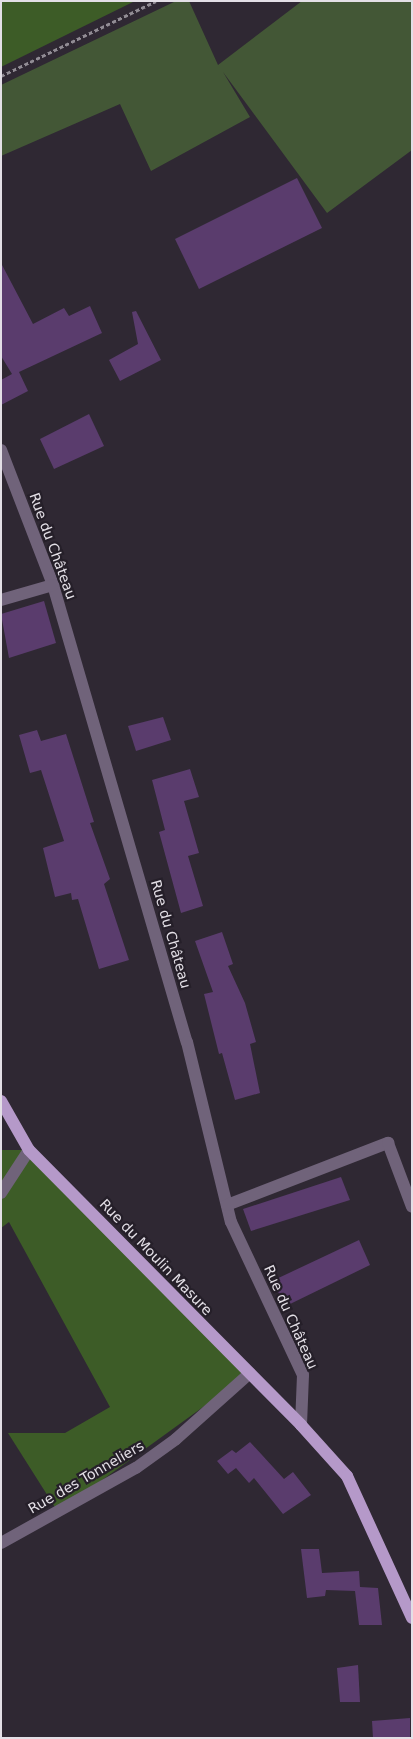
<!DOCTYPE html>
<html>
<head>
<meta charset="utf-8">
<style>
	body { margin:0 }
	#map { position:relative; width:413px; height:1739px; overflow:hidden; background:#2f2833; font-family:"DejaVu Sans",sans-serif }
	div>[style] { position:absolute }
	.green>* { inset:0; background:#435736 }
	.forest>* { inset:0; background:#3d5c27 }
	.building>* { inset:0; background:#5a3c6d }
	.path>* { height:3px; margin-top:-1.5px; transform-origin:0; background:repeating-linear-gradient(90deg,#918c94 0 4px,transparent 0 6.5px) }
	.minor>* { height:12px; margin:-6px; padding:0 6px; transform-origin:6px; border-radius:6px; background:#70637a }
	.major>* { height:12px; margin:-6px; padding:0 6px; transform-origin:6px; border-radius:6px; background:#b599c9 }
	span { translate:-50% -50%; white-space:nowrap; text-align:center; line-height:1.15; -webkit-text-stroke:4.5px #251f29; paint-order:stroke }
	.street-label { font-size:14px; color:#e3dfe6 }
	.frame { position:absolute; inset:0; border:2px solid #e3dfe6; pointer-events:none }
</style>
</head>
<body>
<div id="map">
	<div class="green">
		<div style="clip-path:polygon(176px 1px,189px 1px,218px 65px,302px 1px,412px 1px,412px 150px,327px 213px,223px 72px,250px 117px,151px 171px,120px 104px,1px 156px,1px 85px)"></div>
	</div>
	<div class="forest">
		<div style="clip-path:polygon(1px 1px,135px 1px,1px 67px)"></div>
		<div style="clip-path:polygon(1px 1150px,29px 1150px,250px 1373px,58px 1512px,8px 1433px,65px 1433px,110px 1407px,9px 1222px,1px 1228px)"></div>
	</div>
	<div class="building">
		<div style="clip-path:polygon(297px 178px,322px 228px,199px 289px,175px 239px)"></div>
		<div style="clip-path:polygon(1px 263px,33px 324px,64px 308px,69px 316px,90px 306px,102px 333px,19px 372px,28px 391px,1px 405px,1px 380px,12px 374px,1px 356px)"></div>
		<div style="clip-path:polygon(136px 311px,161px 360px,120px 381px,109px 360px,138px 344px,132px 312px)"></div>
		<div style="clip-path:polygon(89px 414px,104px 446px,54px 469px,40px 439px)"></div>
		<div style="clip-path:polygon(44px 601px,56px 643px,9px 658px,1px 614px)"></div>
		<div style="clip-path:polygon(163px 717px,171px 740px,136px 751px,128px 726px)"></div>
		<div style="clip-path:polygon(37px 730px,41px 741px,66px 734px,94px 822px,90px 823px,110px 879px,104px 884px,129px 960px,99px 969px,78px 899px,72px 900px,71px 893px,55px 897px,43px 848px,64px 841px,41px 770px,30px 773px,19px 735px)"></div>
		<div style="clip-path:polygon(190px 769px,199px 797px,184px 801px,199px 853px,188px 856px,203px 906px,181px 913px,159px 832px,165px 830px,152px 780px)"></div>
		<div style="clip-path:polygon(222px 932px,233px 964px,228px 966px,245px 1003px,256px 1042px,250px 1044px,260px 1093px,235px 1100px,222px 1053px,219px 1054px,204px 994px,213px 992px,195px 941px)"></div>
		<div style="clip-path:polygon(341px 1177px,350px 1200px,251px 1231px,243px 1209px)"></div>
		<div style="clip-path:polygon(359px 1240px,370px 1265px,286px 1306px,272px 1281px)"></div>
		<div style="clip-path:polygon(250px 1442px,284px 1479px,293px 1472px,311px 1495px,283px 1514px,254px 1478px,249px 1483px,236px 1468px,228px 1474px,217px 1461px,232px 1450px,236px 1453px)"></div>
		<div style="clip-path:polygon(301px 1549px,319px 1549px,322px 1573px,359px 1571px,360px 1587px,378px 1588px,382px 1625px,359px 1625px,355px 1591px,326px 1590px,325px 1596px,307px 1598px)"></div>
		<div style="clip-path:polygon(358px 1665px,360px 1702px,340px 1702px,337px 1668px)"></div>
		<div style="clip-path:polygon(410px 1718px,410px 1738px,373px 1738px,372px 1721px)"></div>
	</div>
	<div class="path">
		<div style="left:1px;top:76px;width:172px;rotate:-25.8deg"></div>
	</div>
	<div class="minor">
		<div style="left:1px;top:450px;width:145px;rotate:68.9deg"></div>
		<div style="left:53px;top:585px;width:476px;rotate:73.7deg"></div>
		<div style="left:187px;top:1042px;width:185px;rotate:76.3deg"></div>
		<div style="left:231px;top:1222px;width:169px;rotate:64.8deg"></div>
		<div style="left:303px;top:1375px;width:50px;rotate:92.3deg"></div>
		<div style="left:1px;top:600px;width:54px;rotate:-16.1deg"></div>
		<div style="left:1px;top:1193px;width:51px;rotate:-56.9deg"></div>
		<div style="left:227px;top:1205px;width:173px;rotate:-21.1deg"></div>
		<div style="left:388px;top:1143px;width:68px;rotate:69.4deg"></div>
		<div style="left:1px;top:1543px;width:154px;rotate:-29.1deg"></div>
		<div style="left:136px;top:1468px;width:49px;rotate:-35.9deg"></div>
		<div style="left:176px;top:1439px;width:99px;rotate:-41.7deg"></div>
	</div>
	<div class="major">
		<div style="left:1px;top:1101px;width:56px;rotate:60.3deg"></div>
		<div style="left:29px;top:1150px;width:387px;rotate:45.3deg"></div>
		<div style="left:301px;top:1425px;width:69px;rotate:48deg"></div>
		<div style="left:347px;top:1476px;width:156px;rotate:65.4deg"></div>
	</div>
	<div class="street-label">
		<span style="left:53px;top:546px;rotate:70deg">Rue du Château</span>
		<span style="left:171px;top:934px;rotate:74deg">Rue du Château</span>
		<span style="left:156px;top:1257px;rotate:46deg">Rue du Moulin Masure</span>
		<span style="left:291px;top:1317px;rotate:66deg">Rue du Château</span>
		<span style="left:86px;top:1477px;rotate:-30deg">Rue des Tonneliers</span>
	</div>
	<div class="frame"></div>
</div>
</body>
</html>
